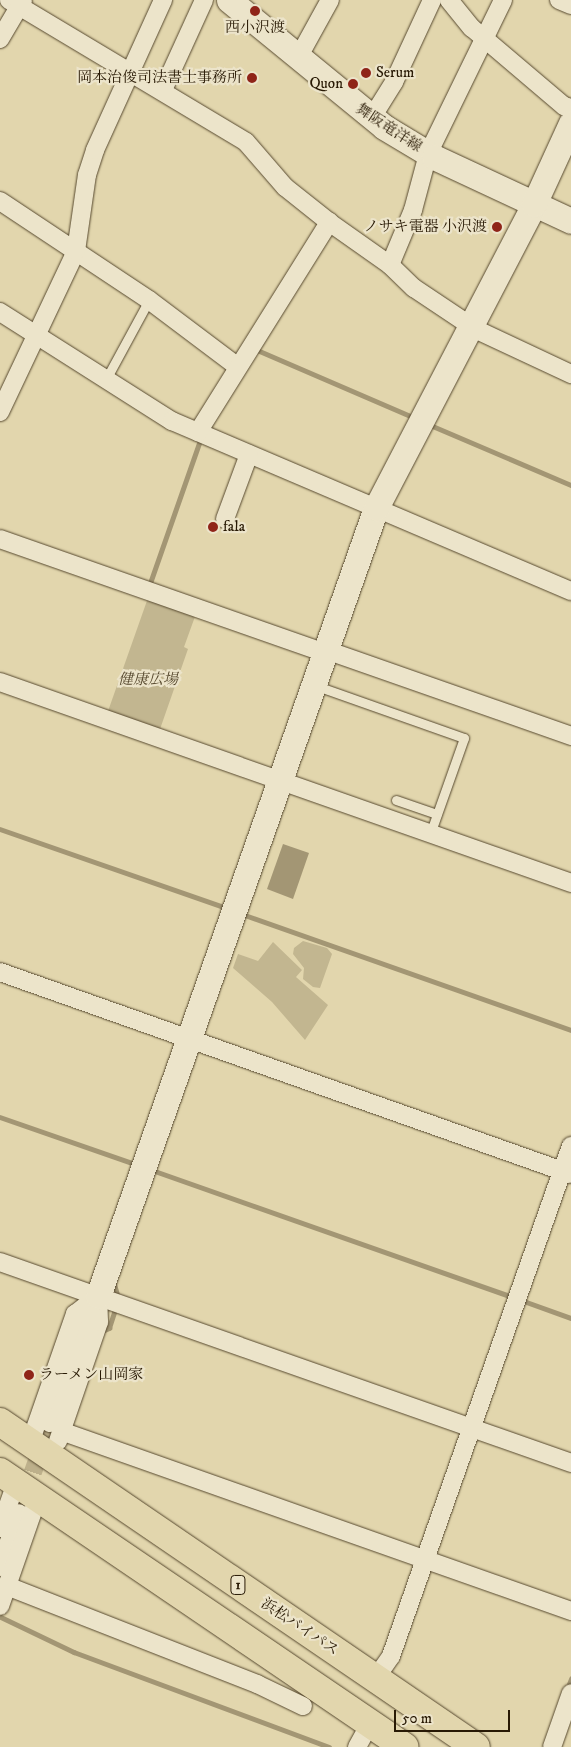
<!DOCTYPE html>
<html>
<head>
<meta charset="utf-8">
<style>
	body { margin:0 }
	#map { position:relative; width:571px; height:1747px; overflow:hidden; background:#e2d6ad; font-family:"IM FELL DW Pica","Noto Serif JP",serif }
	div>[style] { position:absolute }
	.green>* { inset:0; background:#c2b690 }
	.water>* { inset:0; background:#a39674 }
	.stream>* { height:4.5px; margin:-2.25px; padding:0 2.25px; transform-origin:2.25px; border-radius:2.25px; background:#a39674 }
	.street-tunnel>* { height:18px; margin-top:-9px; transform-origin:0; background:repeating-linear-gradient(90deg,#bdb08b 0 18px,transparent 0 27px) }
	.roads { filter:drop-shadow(0 0 1px #56482e) drop-shadow(0 0 1px #56482e) }
	.lane>* { height:9px; margin:-4.5px; padding:0 4.5px; transform-origin:4.5px; border-radius:4.5px; background:#ece4ca }
	.street>* { height:18px; margin:-9px; padding:0 9px; transform-origin:9px; border-radius:9px; background:#ece4ca }
	.secondary>* { height:25px; margin:-12.5px; padding:0 12.5px; transform-origin:12.5px; border-radius:12.5px; background:#ece4ca }
	.highway>* { height:28px; margin:-14px; padding:0 14px; transform-origin:14px; border-radius:14px; background:#e2d6ad }
	.dots>* { width:14px; height:14px; translate:-50% -50%; box-sizing:border-box; border:2px solid #ece4ca; border-radius:50% }
	span { translate:-50% -50%; white-space:nowrap; text-align:center; line-height:1.15; -webkit-text-stroke:4.5px #ece4ca; paint-order:stroke }
	.shield-label span { padding:1px 4px; background:#ece4ca; border:1px solid; border-radius:4px; -webkit-text-stroke-width:0 }
	.shield-label { font-size:14px; color:#281904; font-weight:700 }
	.poi-label { font-size:15px; color:#281904 }
	.left { translate:0 -50%; text-align:left }
	.right { translate:-100% -50%; text-align:right }
	.street-label { font-size:15px; color:#281904 }
	.park-label { font-size:15px; color:#56482e; font-style:italic }
	.scale { position:absolute; left:394px; top:1710px; width:116px; height:22px; box-sizing:border-box; border:2px solid #281904; border-top:0; padding-left:6px; font-size:15px; line-height:18px; white-space:nowrap; color:#281904; -webkit-text-stroke:4px #ece4ca; paint-order:stroke }
</style>
</head>
<body>
<div id="map">
	<div class="green">
		<div style="clip-path:polygon(149px 595px,197px 611px,184px 647px,188px 649px,159px 732px,107px 714px)"></div>
		<div style="clip-path:polygon(303px 941px,327px 948px,332px 954px,320px 988px,313px 987px,303px 979px,304px 968px,293px 954px,294px 948px)"></div>
		<div style="clip-path:polygon(273px 942px,302px 970px,296px 977px,328px 1005px,305px 1040px,272px 1002px,233px 968px,238px 954px,258px 961px)"></div>
	</div>
	<div class="water">
		<div style="clip-path:polygon(283px 844px,309px 853px,293px 899px,267px 889px)"></div>
	</div>
	<div class="stream">
		<div style="left:255px;top:349px;width:172px;rotate:23.3deg"></div>
		<div style="left:428px;top:424px;width:155px;rotate:23.1deg"></div>
		<div style="left:149px;top:586px;width:155px;rotate:-70.7deg"></div>
		<div style="left:0;top:829px;width:240px;rotate:19.2deg"></div>
		<div style="left:242px;top:914px;width:349px;rotate:19.4deg"></div>
		<div style="left:0;top:1117px;width:143px;rotate:19.2deg"></div>
		<div style="left:152px;top:1170px;width:382px;rotate:19.4deg"></div>
		<div style="left:114px;top:1283px;width:14px;rotate:73deg"></div>
		<div style="left:521px;top:1300px;width:53px;rotate:19.8deg"></div>
		<div style="left:102px;top:1331px;width:8px;rotate:-23deg"></div>
		<div style="left:109px;top:1328px;width:19px;rotate:-72deg"></div>
		<div style="left:1px;top:1617px;width:81px;rotate:25.6deg"></div>
		<div style="left:74px;top:1652px;width:272px;rotate:20.4deg"></div>
		<div style="left:567px;top:1689px;width:11px;rotate:-68deg"></div>
	</div>
	<div class="street-tunnel">
		<div style="left:24px;top:1498px;width:79px;rotate:-70.9deg"></div>
	</div>
	<div class="roads">
		<div class="lane">
			<div style="left:105px;top:381px;width:92px;rotate:-61.5deg"></div>
			<div style="left:314px;top:685px;width:159px;rotate:19.5deg"></div>
			<div style="left:464px;top:738px;width:102px;rotate:109.5deg"></div>
			<div style="left:396px;top:800px;width:43px;rotate:18.9deg"></div>
		</div>
		<div class="street">
			<div style="left:9px;top:0;width:276px;rotate:30.9deg"></div>
			<div style="left:246px;top:142px;width:60px;rotate:49.1deg"></div>
			<div style="left:285px;top:187px;width:56px;rotate:38.5deg"></div>
			<div style="left:329px;top:222px;width:75px;rotate:35.2deg"></div>
			<div style="left:390px;top:265px;width:33px;rotate:44deg"></div>
			<div style="left:414px;top:288px;width:76px;rotate:33.7deg"></div>
			<div style="left:477px;top:330px;width:104px;rotate:25.1deg"></div>
			<div style="left:449px;top:0;width:36px;rotate:51deg"></div>
			<div style="left:472px;top:28px;width:121px;rotate:40.3deg"></div>
			<div style="left:564px;top:106px;width:7px;rotate:16deg"></div>
			<div style="left:559px;top:0;width:13px;rotate:23deg"></div>
			<div style="left:0;top:39px;width:45px;rotate:-59.5deg"></div>
			<div style="left:298px;top:58px;width:66px;rotate:-61.1deg"></div>
			<div style="left:163px;top:90px;width:99px;rotate:-65.5deg"></div>
			<div style="left:371px;top:119px;width:44px;rotate:-58.1deg"></div>
			<div style="left:394px;top:82px;width:90px;rotate:-65.1deg"></div>
			<div style="left:0;top:201px;width:179px;rotate:33.6deg"></div>
			<div style="left:149px;top:300px;width:111px;rotate:37deg"></div>
			<div style="left:390px;top:265px;width:60px;rotate:-67.3deg"></div>
			<div style="left:413px;top:210px;width:58px;rotate:-75deg"></div>
			<div style="left:428px;top:154px;width:171px;rotate:-64deg"></div>
			<div style="left:0;top:312px;width:204px;rotate:32.4deg"></div>
			<div style="left:172px;top:421px;width:434px;rotate:23.1deg"></div>
			<div style="left:0;top:412px;width:178px;rotate:-64.7deg"></div>
			<div style="left:76px;top:251px;width:77px;rotate:-81.8deg"></div>
			<div style="left:87px;top:175px;width:26px;rotate:-72deg"></div>
			<div style="left:95px;top:150px;width:165px;rotate:-65.6deg"></div>
			<div style="left:198px;top:432px;width:248px;rotate:-58deg"></div>
			<div style="left:225px;top:519px;width:69px;rotate:-69.7deg"></div>
			<div style="left:0;top:539px;width:344px;rotate:19.3deg"></div>
			<div style="left:326px;top:650px;width:260px;rotate:19.3deg"></div>
			<div style="left:0;top:682px;width:605px;rotate:19.39deg"></div>
			<div style="left:0;top:972px;width:606px;rotate:19.48deg"></div>
			<div style="left:0;top:1262px;width:605px;rotate:19.39deg"></div>
			<div style="left:50px;top:1423px;width:133px;rotate:-69.2deg"></div>
			<div style="left:61px;top:1431px;width:541px;rotate:19.44deg"></div>
			<div style="left:58px;top:1441px;width:126px;rotate:-71deg"></div>
			<div style="left:99px;top:1322px;width:26px;rotate:-92deg"></div>
			<div style="left:30px;top:1443px;width:137px;rotate:-70.8deg"></div>
			<div style="left:75px;top:1314px;width:29px;rotate:-38deg"></div>
			<div style="left:0;top:1528px;width:48px;rotate:-70.4deg"></div>
			<div style="left:0;top:1567px;width:57px;rotate:-70.6deg"></div>
			<div style="left:7px;top:1586px;width:269px;rotate:21.4deg"></div>
			<div style="left:257px;top:1684px;width:51px;rotate:25.6deg"></div>
			<div style="left:0;top:1606px;width:115px;rotate:-70.8deg"></div>
			<div style="left:375px;top:1679px;width:28px;rotate:-55deg"></div>
			<div style="left:391px;top:1656px;width:541px;rotate:-70.56deg"></div>
			<div style="left:357px;top:1747px;width:26px;rotate:-61deg"></div>
			<div style="left:552px;top:1747px;width:57px;rotate:-70.6deg"></div>
		</div>
		<div class="secondary">
			<div style="left:229px;top:0;width:200px;rotate:39.3deg"></div>
			<div style="left:384px;top:127px;width:58px;rotate:31deg"></div>
			<div style="left:434px;top:157px;width:151px;rotate:25deg"></div>
			<div style="left:98px;top:1296px;width:836px;rotate:-70.57deg"></div>
			<div style="left:376px;top:508px;width:343px;rotate:-62.5deg"></div>
			<div style="left:534px;top:204px;width:89px;rotate:-65.4deg"></div>
		</div>
		<div class="highway">
			<div style="left:0;top:1422px;width:576px;rotate:34.32deg"></div>
			<div style="left:0;top:1472px;width:489px;rotate:34.2deg"></div>
		</div>
	</div>
	<div class="dots">
		<div style="left:255px;top:11px;background:#8f2418"></div>
		<div style="left:366px;top:73px;background:#8f2418"></div>
		<div style="left:252px;top:78px;background:#8f2418"></div>
		<div style="left:353px;top:84px;background:#8f2418"></div>
		<div style="left:497px;top:227px;background:#8f2418"></div>
		<div style="left:213px;top:527px;background:#8f2418"></div>
		<div style="left:29px;top:1375px;background:#8f2418"></div>
	</div>
	<div class="shield-label">
		<span style="left:238px;top:1585px">1</span>
	</div>
	<div class="poi-label">
		<span style="left:255px;top:28px">西小沢渡</span>
		<span class="left" style="left:376px;top:73px">Serum</span>
		<span class="right" style="left:242px;top:78px">岡本治俊司法書士事務所</span>
		<span class="right" style="left:343px;top:84px">Quon</span>
		<span class="right" style="left:487px;top:227px">ノサキ電器 小沢渡</span>
		<span class="left" style="left:223px;top:527px">fala</span>
		<span class="left" style="left:39px;top:1375px">ラーメン山岡家</span>
	</div>
	<div class="street-label">
		<span style="left:389px;top:128px;rotate:33deg">舞阪竜洋線</span>
		<span style="left:300px;top:1627px;rotate:34deg">浜松バイパス</span>
	</div>
	<div class="park-label">
		<span style="left:148px;top:680px">健康広場</span>
	</div>
	<div class="scale">50 m</div>
</div>
</body>
</html>
